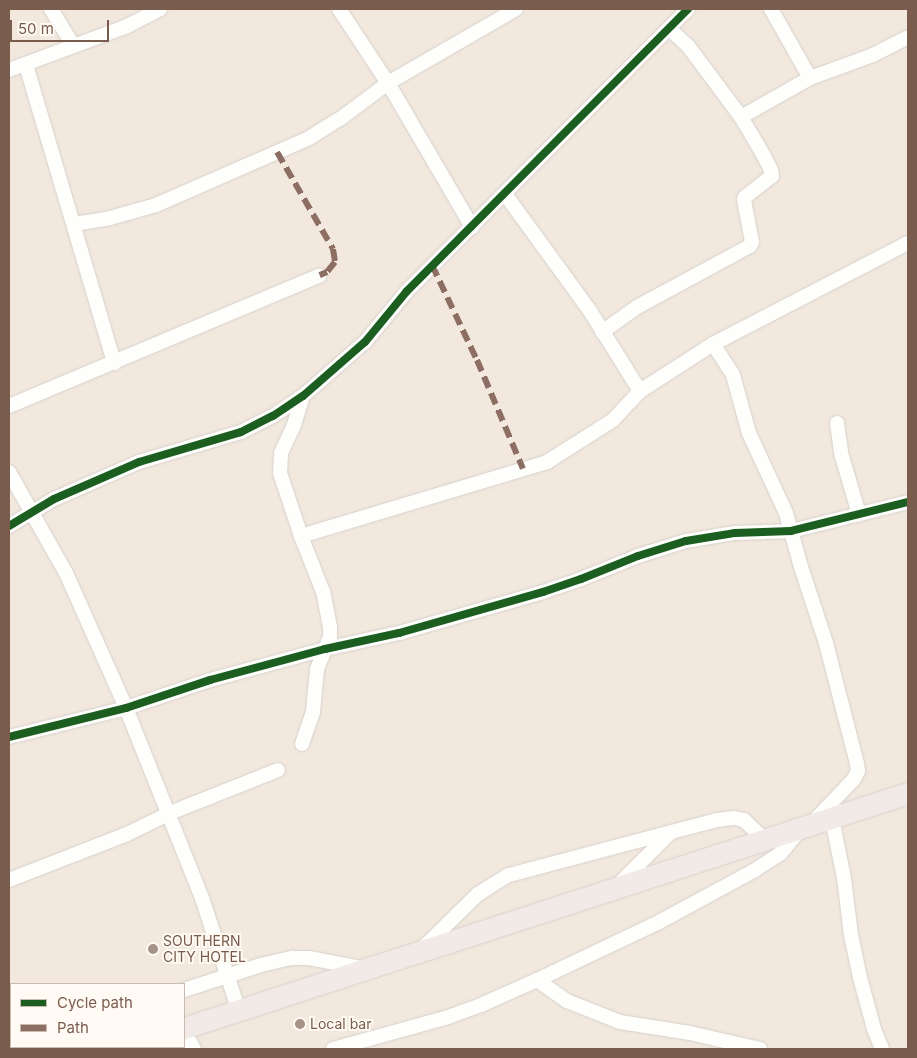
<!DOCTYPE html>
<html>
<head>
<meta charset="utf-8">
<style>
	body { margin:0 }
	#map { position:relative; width:917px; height:1058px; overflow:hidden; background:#f9f5f0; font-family:Inter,sans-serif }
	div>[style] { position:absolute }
	.residential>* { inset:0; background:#f2e8de }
	.roads { filter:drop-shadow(0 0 1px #d7d1cb) drop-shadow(0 0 1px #d7d1cb) }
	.minor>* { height:14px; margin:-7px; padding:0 7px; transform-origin:7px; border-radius:7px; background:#fefefd }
	.highway>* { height:21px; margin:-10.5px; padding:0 10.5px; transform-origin:10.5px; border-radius:10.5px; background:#f2eae7 }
	.quiet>* { height:6px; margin-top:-3px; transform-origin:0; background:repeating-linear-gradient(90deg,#8d6e63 0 12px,transparent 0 18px) }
	.cycleway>* { height:8px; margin:-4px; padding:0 4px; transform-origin:4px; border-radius:4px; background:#1b5e20 }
	.dots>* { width:14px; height:14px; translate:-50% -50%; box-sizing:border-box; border:2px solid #fffaf3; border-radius:50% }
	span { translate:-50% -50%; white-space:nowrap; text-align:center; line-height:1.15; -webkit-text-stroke:4px #fffaf3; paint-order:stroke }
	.poi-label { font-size:14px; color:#7a5c4d }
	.left { translate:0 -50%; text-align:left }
	.frame { position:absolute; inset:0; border:10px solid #7a5c4d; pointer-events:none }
	.legend { position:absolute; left:10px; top:983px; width:175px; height:65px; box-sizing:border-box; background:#fffaf3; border:1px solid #cabbb1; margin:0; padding:6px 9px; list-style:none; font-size:15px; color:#7a5c4d }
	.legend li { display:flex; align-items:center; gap:10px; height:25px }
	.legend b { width:25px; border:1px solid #cabbb1 }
	.scale { position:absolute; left:10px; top:20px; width:99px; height:22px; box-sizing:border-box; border:2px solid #7a5c4d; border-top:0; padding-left:6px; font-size:15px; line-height:18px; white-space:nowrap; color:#7a5c4d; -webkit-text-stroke:4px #fffaf3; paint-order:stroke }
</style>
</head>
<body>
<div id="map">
	<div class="residential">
		<div style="clip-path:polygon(evenodd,9px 9px,908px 9px,908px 1049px,9px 1049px,9px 9px,11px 984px,184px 984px,184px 1047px,11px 1047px,11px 984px)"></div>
	</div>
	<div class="roads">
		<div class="minor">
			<div style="left:51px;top:9px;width:42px;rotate:58.6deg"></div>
			<div style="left:339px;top:9px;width:89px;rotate:56.5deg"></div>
			<div style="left:388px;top:83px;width:167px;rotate:59.7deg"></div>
			<div style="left:771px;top:9px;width:79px;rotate:60.5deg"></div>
			<div style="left:26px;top:65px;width:311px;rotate:73.5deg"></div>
			<div style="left:9px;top:70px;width:126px;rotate:-20.4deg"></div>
			<div style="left:127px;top:26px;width:37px;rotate:-27deg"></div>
			<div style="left:741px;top:117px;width:79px;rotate:-29.5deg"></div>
			<div style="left:810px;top:78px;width:67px;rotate:-20.1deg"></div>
			<div style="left:873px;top:55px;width:39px;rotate:-27deg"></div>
			<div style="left:505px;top:194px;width:145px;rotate:54deg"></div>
			<div style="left:590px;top:311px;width:94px;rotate:58deg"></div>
			<div style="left:74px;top:224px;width:36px;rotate:-9deg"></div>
			<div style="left:110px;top:218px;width:48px;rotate:-15.8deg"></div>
			<div style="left:156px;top:205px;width:167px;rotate:-23.6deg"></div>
			<div style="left:309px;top:138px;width:36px;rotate:-32deg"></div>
			<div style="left:340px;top:119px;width:60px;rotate:-36.9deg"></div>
			<div style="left:388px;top:83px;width:148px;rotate:-30deg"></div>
			<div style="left:602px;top:332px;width:43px;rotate:-35.5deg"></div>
			<div style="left:637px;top:307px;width:128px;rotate:-28.4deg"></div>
			<div style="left:750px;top:246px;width:4px;rotate:-63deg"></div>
			<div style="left:752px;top:242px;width:43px;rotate:-100.8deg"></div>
			<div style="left:744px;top:200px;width:3px;rotate:-72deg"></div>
			<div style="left:745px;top:197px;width:34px;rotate:-38deg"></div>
			<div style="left:772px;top:176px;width:6px;rotate:-99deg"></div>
			<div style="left:771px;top:170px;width:16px;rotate:-117deg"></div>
			<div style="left:764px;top:156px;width:45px;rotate:-120.5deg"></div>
			<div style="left:741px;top:117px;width:89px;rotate:-126.7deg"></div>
			<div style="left:688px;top:46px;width:26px;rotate:-137deg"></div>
			<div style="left:713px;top:344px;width:37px;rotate:57deg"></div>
			<div style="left:733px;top:375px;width:60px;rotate:74.6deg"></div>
			<div style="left:749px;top:433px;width:88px;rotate:65.2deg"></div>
			<div style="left:786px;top:513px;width:56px;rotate:74.5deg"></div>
			<div style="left:801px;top:567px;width:80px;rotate:71.8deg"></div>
			<div style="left:826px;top:643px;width:125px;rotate:75.6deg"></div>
			<div style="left:857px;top:764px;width:7px;rotate:82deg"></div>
			<div style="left:858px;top:771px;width:9px;rotate:117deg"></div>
			<div style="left:854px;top:779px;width:57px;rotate:133.6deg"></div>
			<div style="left:9px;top:406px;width:337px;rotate:-22.8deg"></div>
			<div style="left:837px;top:423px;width:30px;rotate:82deg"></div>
			<div style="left:841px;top:453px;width:64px;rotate:73.6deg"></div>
			<div style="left:9px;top:472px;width:116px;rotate:60.6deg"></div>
			<div style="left:66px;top:573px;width:148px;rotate:66deg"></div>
			<div style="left:126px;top:708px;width:205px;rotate:68.2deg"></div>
			<div style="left:202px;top:898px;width:119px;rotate:71.9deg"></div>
			<div style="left:9px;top:526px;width:52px;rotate:-31deg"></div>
			<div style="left:54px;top:499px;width:93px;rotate:-23.5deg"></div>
			<div style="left:139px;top:462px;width:106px;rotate:-16.4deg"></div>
			<div style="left:241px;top:432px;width:36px;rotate:-27deg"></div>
			<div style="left:273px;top:416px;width:36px;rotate:-34deg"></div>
			<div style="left:303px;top:396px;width:82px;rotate:-41.1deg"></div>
			<div style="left:365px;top:342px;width:66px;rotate:-50.5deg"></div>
			<div style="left:407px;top:291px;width:398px;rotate:-45.1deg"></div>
			<div style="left:301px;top:536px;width:257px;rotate:-16.7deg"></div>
			<div style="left:547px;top:462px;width:78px;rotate:-32.5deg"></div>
			<div style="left:613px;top:420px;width:40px;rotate:-47deg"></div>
			<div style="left:640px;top:391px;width:87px;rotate:-32.8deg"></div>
			<div style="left:713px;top:344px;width:220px;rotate:-27.4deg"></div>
			<div style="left:9px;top:737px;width:121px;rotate:-13.9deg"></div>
			<div style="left:126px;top:708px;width:89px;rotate:-18.4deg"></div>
			<div style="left:210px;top:680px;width:119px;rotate:-15.1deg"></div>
			<div style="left:325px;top:649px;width:76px;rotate:-12.2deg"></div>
			<div style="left:399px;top:633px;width:150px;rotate:-15.9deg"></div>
			<div style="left:543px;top:592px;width:40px;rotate:-18.9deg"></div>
			<div style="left:581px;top:579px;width:61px;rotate:-22deg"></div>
			<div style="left:638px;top:556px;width:50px;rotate:-17.4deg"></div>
			<div style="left:686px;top:541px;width:50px;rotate:-9.3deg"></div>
			<div style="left:735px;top:533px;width:56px;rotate:-2deg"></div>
			<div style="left:791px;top:531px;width:121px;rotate:-13.9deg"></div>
			<div style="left:302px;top:744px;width:34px;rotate:-71deg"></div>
			<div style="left:313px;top:712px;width:43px;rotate:-84.7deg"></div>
			<div style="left:317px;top:669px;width:35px;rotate:-68deg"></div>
			<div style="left:330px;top:636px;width:9px;rotate:-90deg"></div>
			<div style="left:330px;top:627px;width:36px;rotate:-101deg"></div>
			<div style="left:323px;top:592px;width:60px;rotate:-111.4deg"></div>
			<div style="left:301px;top:536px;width:66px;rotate:-108.4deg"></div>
			<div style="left:280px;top:473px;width:20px;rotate:-87deg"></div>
			<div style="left:281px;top:453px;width:31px;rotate:-65deg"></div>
			<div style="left:294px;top:425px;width:30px;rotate:-73deg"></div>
			<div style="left:832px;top:819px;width:60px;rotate:78.5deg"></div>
			<div style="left:844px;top:878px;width:57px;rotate:83deg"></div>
			<div style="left:851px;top:935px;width:40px;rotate:78deg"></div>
			<div style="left:859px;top:974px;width:57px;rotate:74.7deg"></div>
			<div style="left:874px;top:1029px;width:22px;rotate:68deg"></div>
			<div style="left:9px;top:880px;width:127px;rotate:-21.3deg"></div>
			<div style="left:127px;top:834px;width:48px;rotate:-26deg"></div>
			<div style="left:170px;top:813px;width:116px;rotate:-21.7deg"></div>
			<div style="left:618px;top:885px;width:74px;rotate:-45deg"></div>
			<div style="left:424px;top:947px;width:76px;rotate:-44.5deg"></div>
			<div style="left:478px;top:894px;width:36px;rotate:-32deg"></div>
			<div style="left:509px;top:875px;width:215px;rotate:-14.8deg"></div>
			<div style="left:717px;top:820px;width:17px;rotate:-7deg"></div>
			<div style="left:734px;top:818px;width:10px;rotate:11deg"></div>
			<div style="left:744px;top:820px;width:29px;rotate:44deg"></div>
			<div style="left:537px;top:980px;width:135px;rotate:-25.4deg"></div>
			<div style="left:659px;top:922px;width:109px;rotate:-28.4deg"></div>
			<div style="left:755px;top:870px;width:31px;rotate:-33deg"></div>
			<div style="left:781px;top:853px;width:32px;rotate:-51deg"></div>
			<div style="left:184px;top:990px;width:81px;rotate:-18deg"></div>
			<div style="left:261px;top:965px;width:32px;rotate:-13deg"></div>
			<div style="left:292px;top:958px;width:17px"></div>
			<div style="left:309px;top:958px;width:54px;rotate:10.7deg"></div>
			<div style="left:184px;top:1031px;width:21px;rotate:61deg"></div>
			<div style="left:333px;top:1049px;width:119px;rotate:-15.5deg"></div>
			<div style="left:448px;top:1017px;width:35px;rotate:-20deg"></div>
			<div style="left:481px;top:1005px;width:61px;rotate:-24.1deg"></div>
			<div style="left:537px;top:980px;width:37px;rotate:35deg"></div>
			<div style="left:567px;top:1001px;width:57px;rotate:21.6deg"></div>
			<div style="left:620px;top:1022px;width:71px;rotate:8.9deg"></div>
			<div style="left:690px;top:1033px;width:72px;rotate:12.9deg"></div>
		</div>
		<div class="highway">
			<div style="left:184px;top:1028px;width:761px;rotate:-17.98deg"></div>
			<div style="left:117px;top:1049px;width:7px;rotate:-16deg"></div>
		</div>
	</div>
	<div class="quiet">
		<div style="left:277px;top:152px;width:112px;rotate:60deg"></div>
		<div style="left:333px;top:249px;width:13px;rotate:81deg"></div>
		<div style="left:335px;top:262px;width:13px;rotate:129deg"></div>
		<div style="left:327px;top:272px;width:8px;rotate:157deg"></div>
		<div style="left:432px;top:265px;width:105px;rotate:64.7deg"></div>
		<div style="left:477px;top:360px;width:118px;rotate:67.1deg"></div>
	</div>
	<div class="cycleway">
		<div style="left:9px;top:526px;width:52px;rotate:-31deg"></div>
		<div style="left:54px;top:499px;width:93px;rotate:-23.5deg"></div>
		<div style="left:139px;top:462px;width:106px;rotate:-16.4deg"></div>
		<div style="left:241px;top:432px;width:36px;rotate:-27deg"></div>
		<div style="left:273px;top:416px;width:36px;rotate:-34deg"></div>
		<div style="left:303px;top:396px;width:82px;rotate:-41.1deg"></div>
		<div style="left:365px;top:342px;width:66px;rotate:-50.5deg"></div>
		<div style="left:407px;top:291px;width:398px;rotate:-45.1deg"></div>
		<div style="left:9px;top:737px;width:121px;rotate:-13.9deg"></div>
		<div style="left:126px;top:708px;width:89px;rotate:-18.4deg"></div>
		<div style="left:210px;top:680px;width:119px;rotate:-15.1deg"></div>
		<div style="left:325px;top:649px;width:76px;rotate:-12.2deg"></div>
		<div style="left:399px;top:633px;width:150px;rotate:-15.9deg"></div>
		<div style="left:543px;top:592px;width:40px;rotate:-18.9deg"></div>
		<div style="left:581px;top:579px;width:61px;rotate:-22deg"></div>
		<div style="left:638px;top:556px;width:50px;rotate:-17.4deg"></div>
		<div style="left:686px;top:541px;width:50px;rotate:-9.3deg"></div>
		<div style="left:735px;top:533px;width:56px;rotate:-2deg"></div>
		<div style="left:791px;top:531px;width:121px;rotate:-13.9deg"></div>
	</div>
	<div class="dots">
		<div style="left:153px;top:949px;background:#a69286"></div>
		<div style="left:300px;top:1024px;background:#a69286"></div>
	</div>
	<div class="poi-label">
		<span class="left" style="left:163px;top:949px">SOUTHERN<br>CITY HOTEL</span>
		<span class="left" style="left:310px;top:1024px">Local bar</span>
	</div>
	<div class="frame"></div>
	<ul class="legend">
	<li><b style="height:6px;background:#1b5e20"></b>Cycle path</li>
	<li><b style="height:6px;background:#8d6e63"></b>Path</li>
	</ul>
	<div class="scale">50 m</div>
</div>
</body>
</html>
